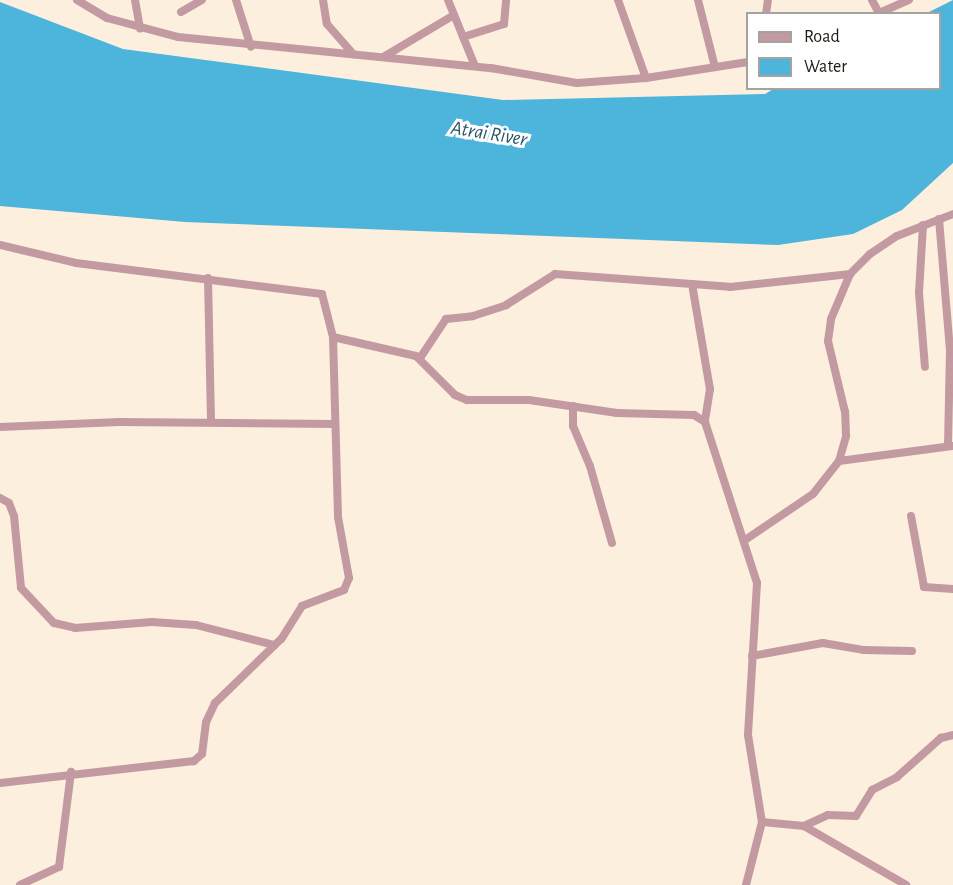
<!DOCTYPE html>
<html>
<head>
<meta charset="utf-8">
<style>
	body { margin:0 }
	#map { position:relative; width:953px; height:885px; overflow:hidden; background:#fdefdd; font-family:"Alegreya Sans",sans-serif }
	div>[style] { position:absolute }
	.water>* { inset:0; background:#4db4db }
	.minor>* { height:8px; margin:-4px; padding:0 4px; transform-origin:4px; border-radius:4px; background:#c39aa2 }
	span { translate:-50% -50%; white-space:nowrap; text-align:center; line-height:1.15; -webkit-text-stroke:6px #fefefe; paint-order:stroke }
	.water-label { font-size:20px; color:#295566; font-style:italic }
	.legend { position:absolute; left:746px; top:12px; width:195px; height:78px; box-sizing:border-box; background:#fefefe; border:2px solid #a5a3a0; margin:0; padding:8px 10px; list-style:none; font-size:18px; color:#201a12 }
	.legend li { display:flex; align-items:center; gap:12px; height:30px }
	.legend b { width:30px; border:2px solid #a5a3a0 }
</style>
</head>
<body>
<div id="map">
	<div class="water">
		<div style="clip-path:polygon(953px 0,953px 163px,902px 210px,853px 234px,778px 245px,185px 222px,0 206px,0 2px,123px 49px,503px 100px,765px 94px,775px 88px,940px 88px,940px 14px,927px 13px)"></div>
	</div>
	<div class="minor">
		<div style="left:77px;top:0;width:35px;rotate:31deg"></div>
		<div style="left:107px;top:18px;width:73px;rotate:15deg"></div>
		<div style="left:178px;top:37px;width:315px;rotate:5.7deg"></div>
		<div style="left:491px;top:68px;width:87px;rotate:9.9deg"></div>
		<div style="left:577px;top:83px;width:69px;rotate:-4.1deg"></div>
		<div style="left:646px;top:78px;width:103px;rotate:-8.9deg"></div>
		<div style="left:135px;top:0;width:29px;rotate:80deg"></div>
		<div style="left:236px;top:0;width:49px;rotate:72.3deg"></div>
		<div style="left:323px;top:0;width:24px;rotate:81deg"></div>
		<div style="left:327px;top:24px;width:40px;rotate:49deg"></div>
		<div style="left:448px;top:0;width:71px;rotate:67.8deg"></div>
		<div style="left:618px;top:0;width:83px;rotate:70.3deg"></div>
		<div style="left:698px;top:0;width:69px;rotate:75.8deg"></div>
		<div style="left:872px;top:0;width:15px;rotate:62deg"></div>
		<div style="left:181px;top:12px;width:24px;rotate:-30deg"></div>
		<div style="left:766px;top:14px;width:14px;rotate:-82deg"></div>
		<div style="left:877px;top:14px;width:35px;rotate:-24deg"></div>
		<div style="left:463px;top:37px;width:43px;rotate:-17.6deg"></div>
		<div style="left:504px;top:24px;width:24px;rotate:-85deg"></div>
		<div style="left:385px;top:56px;width:80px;rotate:-30.7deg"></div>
		<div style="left:939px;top:219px;width:131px;rotate:85.2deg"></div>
		<div style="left:950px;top:350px;width:96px;rotate:91.2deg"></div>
		<div style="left:923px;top:225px;width:68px;rotate:93.4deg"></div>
		<div style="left:919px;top:293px;width:74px;rotate:85.4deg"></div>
		<div style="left:0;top:245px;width:78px;rotate:13.3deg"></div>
		<div style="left:76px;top:263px;width:248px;rotate:7.2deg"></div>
		<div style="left:322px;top:294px;width:44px;rotate:75.7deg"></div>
		<div style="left:333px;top:337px;width:180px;rotate:88.4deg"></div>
		<div style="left:338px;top:517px;width:62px;rotate:79.8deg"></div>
		<div style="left:349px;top:578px;width:13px;rotate:113deg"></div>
		<div style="left:344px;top:590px;width:45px;rotate:159.1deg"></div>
		<div style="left:302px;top:606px;width:39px;rotate:122deg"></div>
		<div style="left:281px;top:639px;width:92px;rotate:135.9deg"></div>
		<div style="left:215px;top:703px;width:21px;rotate:115deg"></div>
		<div style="left:206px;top:722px;width:32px;rotate:97deg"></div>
		<div style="left:202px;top:754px;width:11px;rotate:139deg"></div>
		<div style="left:194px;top:761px;width:195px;rotate:173.5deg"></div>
		<div style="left:208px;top:278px;width:143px;rotate:88.8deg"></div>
		<div style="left:692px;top:284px;width:107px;rotate:80.3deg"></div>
		<div style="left:710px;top:389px;width:33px;rotate:99deg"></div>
		<div style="left:333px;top:337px;width:85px;rotate:12.9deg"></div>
		<div style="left:416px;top:356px;width:55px;rotate:45deg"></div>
		<div style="left:455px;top:395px;width:13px;rotate:23deg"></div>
		<div style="left:467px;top:400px;width:62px"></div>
		<div style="left:529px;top:400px;width:89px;rotate:8.4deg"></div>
		<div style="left:617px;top:413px;width:77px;rotate:1.5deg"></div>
		<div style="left:694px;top:415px;width:13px;rotate:32deg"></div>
		<div style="left:705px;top:422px;width:169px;rotate:72.1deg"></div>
		<div style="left:757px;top:583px;width:152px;rotate:93.4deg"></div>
		<div style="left:748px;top:735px;width:88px;rotate:80.9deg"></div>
		<div style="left:762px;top:822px;width:65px;rotate:104.3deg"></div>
		<div style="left:420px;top:358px;width:47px;rotate:-56.3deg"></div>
		<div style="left:446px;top:319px;width:27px;rotate:-6deg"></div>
		<div style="left:473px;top:316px;width:35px;rotate:-18deg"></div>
		<div style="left:506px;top:305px;width:58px;rotate:-32.3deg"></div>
		<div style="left:555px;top:274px;width:175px;rotate:4.2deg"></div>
		<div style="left:730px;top:287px;width:121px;rotate:-6.2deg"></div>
		<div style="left:573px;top:406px;width:20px;rotate:90deg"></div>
		<div style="left:573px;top:426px;width:43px;rotate:67deg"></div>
		<div style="left:590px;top:466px;width:80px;rotate:74.1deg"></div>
		<div style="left:0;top:427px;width:119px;rotate:-2.4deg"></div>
		<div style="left:119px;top:422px;width:216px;rotate:0.5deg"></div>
		<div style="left:839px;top:461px;width:114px;rotate:-7.6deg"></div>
		<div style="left:0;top:498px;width:10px;rotate:29deg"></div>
		<div style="left:9px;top:503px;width:14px;rotate:69deg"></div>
		<div style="left:14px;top:516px;width:72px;rotate:84.4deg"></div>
		<div style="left:21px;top:588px;width:48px;rotate:46.7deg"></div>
		<div style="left:54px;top:623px;width:22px;rotate:13deg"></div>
		<div style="left:75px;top:628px;width:77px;rotate:-4.5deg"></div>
		<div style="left:152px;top:622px;width:44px;rotate:3.9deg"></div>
		<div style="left:196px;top:625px;width:81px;rotate:14.4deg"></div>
		<div style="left:911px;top:516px;width:72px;rotate:79.6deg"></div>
		<div style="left:924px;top:587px;width:29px;rotate:4deg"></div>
		<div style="left:745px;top:540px;width:82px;rotate:-34.1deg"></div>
		<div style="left:813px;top:494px;width:42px;rotate:-51.8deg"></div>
		<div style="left:839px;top:461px;width:26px;rotate:-74deg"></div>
		<div style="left:846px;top:436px;width:24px;rotate:-92deg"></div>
		<div style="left:845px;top:412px;width:73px;rotate:-103.5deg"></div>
		<div style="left:828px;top:341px;width:22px;rotate:-82deg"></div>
		<div style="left:831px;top:319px;width:49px;rotate:-67.1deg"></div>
		<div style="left:850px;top:274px;width:28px;rotate:-45deg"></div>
		<div style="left:870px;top:254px;width:32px;rotate:-34deg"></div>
		<div style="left:897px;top:236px;width:60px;rotate:-21.4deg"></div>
		<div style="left:752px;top:656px;width:72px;rotate:-10.4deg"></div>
		<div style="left:823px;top:643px;width:42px;rotate:9.7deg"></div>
		<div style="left:864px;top:650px;width:48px;rotate:1.2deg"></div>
		<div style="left:762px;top:822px;width:42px;rotate:5.4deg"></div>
		<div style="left:804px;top:826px;width:118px;rotate:30deg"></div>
		<div style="left:804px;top:826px;width:26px;rotate:-25deg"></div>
		<div style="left:828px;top:815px;width:28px;rotate:2deg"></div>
		<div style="left:856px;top:816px;width:31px;rotate:-58deg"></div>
		<div style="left:872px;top:790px;width:28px;rotate:-27deg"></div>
		<div style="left:897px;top:777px;width:59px;rotate:-41.6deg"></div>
		<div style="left:941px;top:738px;width:12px;rotate:-14deg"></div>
		<div style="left:20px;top:885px;width:43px;rotate:-24.8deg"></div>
		<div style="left:59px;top:867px;width:96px;rotate:-82.8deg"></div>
	</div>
	<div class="water-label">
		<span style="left:489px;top:134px;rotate:9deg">Atrai River</span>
	</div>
	<ul class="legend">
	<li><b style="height:8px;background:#c39aa2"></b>Road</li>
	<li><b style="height:16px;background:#4db4db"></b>Water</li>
	</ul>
</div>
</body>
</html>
